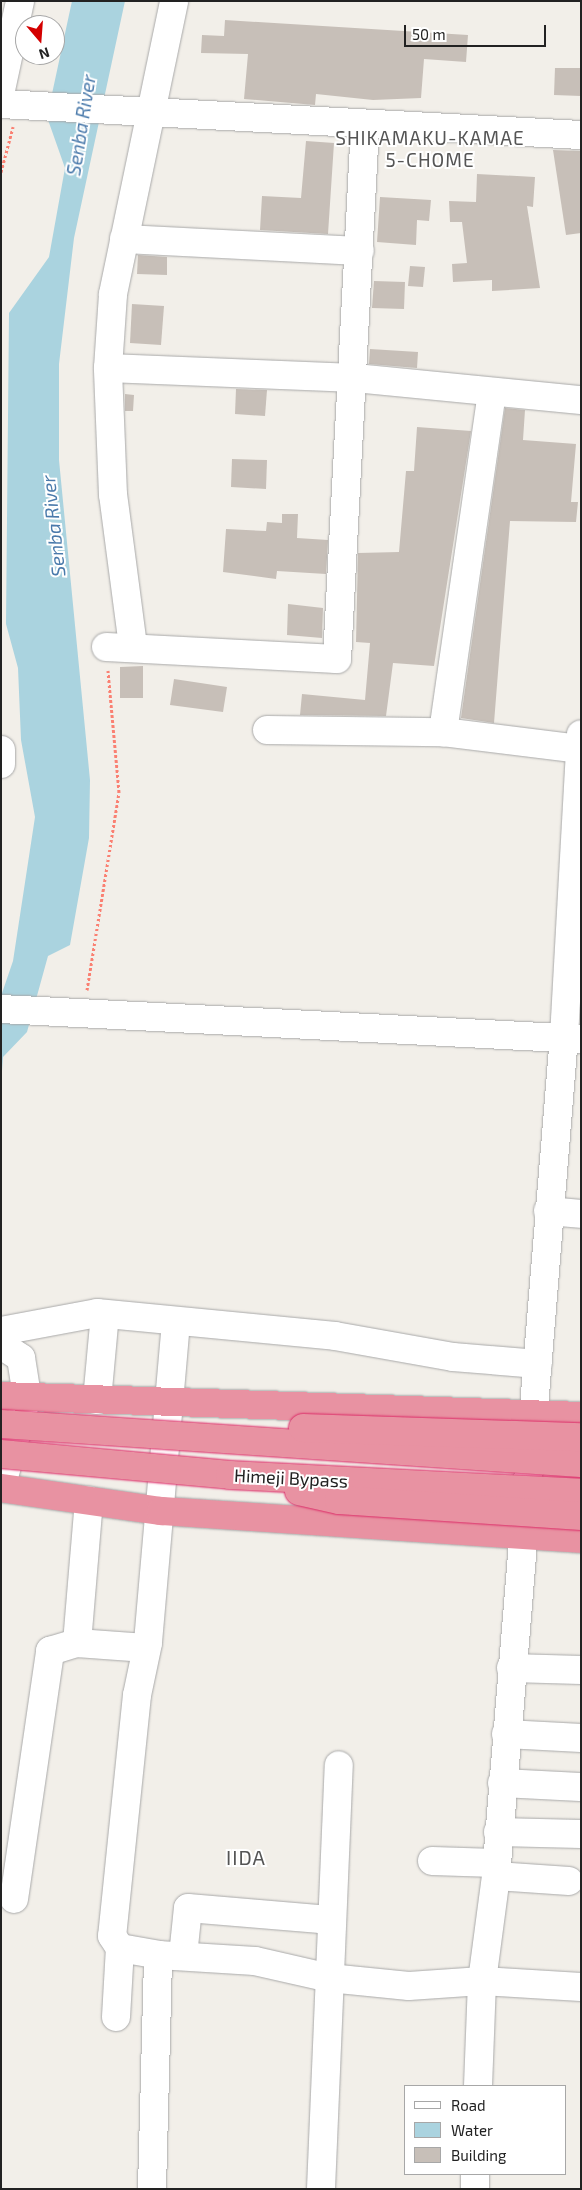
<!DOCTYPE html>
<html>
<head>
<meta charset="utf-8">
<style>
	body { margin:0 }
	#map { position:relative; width:582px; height:2190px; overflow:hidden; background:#f2efe9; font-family:"Exo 2",sans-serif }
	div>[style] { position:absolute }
	.water>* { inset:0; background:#aad3df }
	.building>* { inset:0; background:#c7bfb8 }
	.path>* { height:3px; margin-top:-1.5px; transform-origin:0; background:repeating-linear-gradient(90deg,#fa8072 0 2.5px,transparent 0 5px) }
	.roads { filter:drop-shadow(0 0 1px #a9a9a9) drop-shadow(0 0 1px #a9a9a9) }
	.minor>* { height:28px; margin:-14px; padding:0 14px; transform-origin:14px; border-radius:14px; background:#fff }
	.highway>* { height:28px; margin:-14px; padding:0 14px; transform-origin:14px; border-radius:14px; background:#e892a2 }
	.bridges { filter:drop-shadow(0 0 1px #dc2a67) drop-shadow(0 0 1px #dc2a67) }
	.highway-bridge>* { height:28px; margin:-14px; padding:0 14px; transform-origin:14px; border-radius:14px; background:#e892a2 }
	span { translate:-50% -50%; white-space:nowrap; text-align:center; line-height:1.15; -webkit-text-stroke:4px #fff; paint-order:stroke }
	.street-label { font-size:18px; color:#222 }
	.water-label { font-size:19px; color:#4a7aab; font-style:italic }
	.neighbourhood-label { font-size:19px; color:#555; letter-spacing:1px }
	.quarter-label { font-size:20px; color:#555; letter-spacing:1px }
	.frame { position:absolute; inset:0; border:2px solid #222; pointer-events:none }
	.legend { position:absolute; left:404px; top:2085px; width:162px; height:90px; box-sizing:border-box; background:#fff; border:1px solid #a7a7a7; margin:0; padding:6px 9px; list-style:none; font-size:15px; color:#222 }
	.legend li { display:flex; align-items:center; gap:10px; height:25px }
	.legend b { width:25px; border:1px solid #a7a7a7 }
	.north { position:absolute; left:15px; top:15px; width:50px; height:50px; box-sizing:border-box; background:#fff; border:1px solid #a7a7a7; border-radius:50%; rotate:162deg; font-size:14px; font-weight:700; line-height:20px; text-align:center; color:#222 }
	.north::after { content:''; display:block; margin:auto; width:18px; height:22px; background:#d40000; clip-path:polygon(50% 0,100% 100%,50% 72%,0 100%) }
	.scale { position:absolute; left:404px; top:25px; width:142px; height:22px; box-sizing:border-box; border:2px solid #222; border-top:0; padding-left:6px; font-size:15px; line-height:18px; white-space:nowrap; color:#222; -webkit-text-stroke:4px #fff; paint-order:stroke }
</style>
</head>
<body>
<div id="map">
	<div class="water">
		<div style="clip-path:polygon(72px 1px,125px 1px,74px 238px,59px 364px,59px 460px,90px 780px,89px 838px,70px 945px,48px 956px,27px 1032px,3px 1057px,1px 1085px,1px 996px,13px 961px,35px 817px,21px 740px,18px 668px,6px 624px,9px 313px,49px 257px,65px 168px,47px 117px)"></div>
	</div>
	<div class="building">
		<div style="clip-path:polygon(225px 20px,468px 35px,466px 62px,424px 59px,421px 98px,373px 100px,316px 94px,315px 105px,244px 99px,248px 54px,201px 53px,202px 35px,224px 36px)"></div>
		<div style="clip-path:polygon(555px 68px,581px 68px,581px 96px,554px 95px)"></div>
		<div style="clip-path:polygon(306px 141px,334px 143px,328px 234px,260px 230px,262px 196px,301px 198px)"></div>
		<div style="clip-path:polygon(553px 150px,581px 151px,581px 233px,566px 235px)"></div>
		<div style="clip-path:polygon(477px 174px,535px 177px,533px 207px,527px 206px,540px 288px,492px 291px,492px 280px,453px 282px,452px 264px,467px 263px,462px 222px,450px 222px,449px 201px,476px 202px)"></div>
		<div style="clip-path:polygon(380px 197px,431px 200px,429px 221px,417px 220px,416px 245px,377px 242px)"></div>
		<div style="clip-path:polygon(138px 255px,167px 257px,167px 275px,137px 274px)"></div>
		<div style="clip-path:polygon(410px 266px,425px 267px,423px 287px,408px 286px)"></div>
		<div style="clip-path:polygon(374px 281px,405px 282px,404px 309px,372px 308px)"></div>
		<div style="clip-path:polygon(132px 304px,164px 306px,161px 345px,130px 343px)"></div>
		<div style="clip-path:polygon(370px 349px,418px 352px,417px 368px,369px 364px)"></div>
		<div style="clip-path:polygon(236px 389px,267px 390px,265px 416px,235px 414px)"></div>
		<div style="clip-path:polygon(125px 394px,134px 395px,133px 411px,125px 411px)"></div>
		<div style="clip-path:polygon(505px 408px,525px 410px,523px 440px,576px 444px,571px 502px,578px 502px,576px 522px,510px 521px,494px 723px,461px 718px)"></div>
		<div style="clip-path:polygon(417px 427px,471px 431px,434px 666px,393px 663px,386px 716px,300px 715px,302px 694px,365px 700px,370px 643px,356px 642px,358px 553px,399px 552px,406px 471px,414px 471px)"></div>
		<div style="clip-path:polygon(232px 459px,267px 460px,266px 489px,231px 487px)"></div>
		<div style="clip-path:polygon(282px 514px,298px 514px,297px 538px,328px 540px,326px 574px,277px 571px,276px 579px,223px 572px,226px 529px,266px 531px,267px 522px,282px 523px)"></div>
		<div style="clip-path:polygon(288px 604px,323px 608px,322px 638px,287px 635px)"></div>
		<div style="clip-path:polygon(143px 666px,143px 698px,120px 698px,120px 667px)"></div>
		<div style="clip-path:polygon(174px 679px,227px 687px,223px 712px,170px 705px)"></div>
	</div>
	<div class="path">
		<div style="left:1px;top:172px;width:47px;rotate:-75.1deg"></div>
		<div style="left:87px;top:990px;width:201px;rotate:-80.8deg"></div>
		<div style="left:119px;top:792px;width:122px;rotate:-95.2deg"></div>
	</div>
	<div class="roads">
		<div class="minor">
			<div style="left:1px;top:90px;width:91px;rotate:-77.9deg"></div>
			<div style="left:1px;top:104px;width:581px;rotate:3.06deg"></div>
			<div style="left:124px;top:239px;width:236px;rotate:2.9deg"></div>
			<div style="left:108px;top:368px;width:247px;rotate:2.3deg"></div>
			<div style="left:355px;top:378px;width:227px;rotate:5.6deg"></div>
			<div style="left:492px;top:392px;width:344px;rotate:98.2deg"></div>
			<div style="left:443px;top:732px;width:137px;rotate:7.1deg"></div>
			<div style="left:133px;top:646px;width:152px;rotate:-97.5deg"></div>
			<div style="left:113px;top:495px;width:127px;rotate:-92.3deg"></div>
			<div style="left:108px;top:368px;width:74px;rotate:-86.1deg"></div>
			<div style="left:113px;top:294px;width:299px;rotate:-78.2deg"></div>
			<div style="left:106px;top:647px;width:231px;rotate:3deg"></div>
			<div style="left:337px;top:659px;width:534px;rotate:-86.99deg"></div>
			<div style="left:267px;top:730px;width:176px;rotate:0.7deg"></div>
			<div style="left:1px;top:750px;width:14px;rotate:90deg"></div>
			<div style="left:1px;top:1009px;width:581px;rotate:2.96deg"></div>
			<div style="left:548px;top:1211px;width:33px;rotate:5deg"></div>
			<div style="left:176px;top:1322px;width:322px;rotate:95deg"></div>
			<div style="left:148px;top:1643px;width:53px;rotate:101.9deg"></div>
			<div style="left:137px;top:1695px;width:242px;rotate:95.9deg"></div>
			<div style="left:112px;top:1936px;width:14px;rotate:56deg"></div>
			<div style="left:120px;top:1948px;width:39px;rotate:10deg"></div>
			<div style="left:158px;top:1955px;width:97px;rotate:3.5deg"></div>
			<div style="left:255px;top:1961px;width:76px;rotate:12.9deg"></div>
			<div style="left:329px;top:1978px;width:80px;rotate:5.7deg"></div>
			<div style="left:409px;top:1986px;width:73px;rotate:-3.9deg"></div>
			<div style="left:482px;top:1981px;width:99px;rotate:3.5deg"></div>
			<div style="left:1px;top:1331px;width:98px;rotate:-10.6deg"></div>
			<div style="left:97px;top:1313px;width:239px;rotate:5.5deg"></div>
			<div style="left:335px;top:1336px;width:120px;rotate:10.1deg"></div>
			<div style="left:453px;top:1357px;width:85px;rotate:4.7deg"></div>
			<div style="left:1px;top:1345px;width:24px;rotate:33deg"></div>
			<div style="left:21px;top:1358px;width:39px;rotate:81deg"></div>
			<div style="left:27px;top:1397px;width:94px;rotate:106.1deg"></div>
			<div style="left:97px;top:1400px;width:86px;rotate:-84.7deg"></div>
			<div style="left:77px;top:1643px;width:69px;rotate:4.1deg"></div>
			<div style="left:511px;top:1668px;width:70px;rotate:1.6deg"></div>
			<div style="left:506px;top:1734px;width:75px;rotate:3.1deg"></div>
			<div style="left:502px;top:1783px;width:78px;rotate:2.9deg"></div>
			<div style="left:498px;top:1832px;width:83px;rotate:1.4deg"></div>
			<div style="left:432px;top:1861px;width:63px;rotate:1.8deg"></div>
			<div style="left:496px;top:1876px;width:73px;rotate:3.9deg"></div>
			<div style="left:14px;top:1899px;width:251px;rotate:-81.7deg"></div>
			<div style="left:50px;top:1651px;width:28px;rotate:-17deg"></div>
			<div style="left:77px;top:1643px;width:143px;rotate:-85.2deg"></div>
			<div style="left:183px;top:1956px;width:48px;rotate:-84.1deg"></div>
			<div style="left:188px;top:1908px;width:130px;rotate:4.8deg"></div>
			<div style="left:116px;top:2017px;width:69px;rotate:-86.7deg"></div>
			<div style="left:478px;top:2086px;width:105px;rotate:-87.8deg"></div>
			<div style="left:482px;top:1981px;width:106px;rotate:-82.4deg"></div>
			<div style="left:496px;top:1876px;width:842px;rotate:-85.37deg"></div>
			<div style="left:564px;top:1037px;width:303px;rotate:-86.8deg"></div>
			<div style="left:152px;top:2189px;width:234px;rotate:-88.5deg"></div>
			<div style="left:321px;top:2189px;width:424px;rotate:-87.6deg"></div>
			<div style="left:475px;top:2189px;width:15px;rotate:-90deg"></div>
		</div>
		<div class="highway">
			<div style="left:1px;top:1396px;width:580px;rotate:1.97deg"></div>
			<div style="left:1px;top:1488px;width:162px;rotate:8.2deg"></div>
			<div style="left:161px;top:1511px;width:421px;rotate:3.8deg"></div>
		</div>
	</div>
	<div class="bridges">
		<div class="highway-bridge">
			<div style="left:1px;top:1424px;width:581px;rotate:3.85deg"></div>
			<div style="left:303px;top:1428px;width:278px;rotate:1.9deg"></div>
			<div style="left:1px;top:1454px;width:230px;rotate:5.2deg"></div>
			<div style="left:230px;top:1475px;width:351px;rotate:2.9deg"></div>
			<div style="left:299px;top:1491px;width:41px;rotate:12.7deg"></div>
			<div style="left:339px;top:1500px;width:243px;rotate:3.8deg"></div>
		</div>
	</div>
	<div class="street-label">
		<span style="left:291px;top:1478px;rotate:3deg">Himeji Bypass</span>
	</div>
	<div class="water-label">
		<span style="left:81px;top:125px;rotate:-81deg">Senba River</span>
		<span style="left:53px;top:526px;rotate:-96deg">Senba River</span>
	</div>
	<div class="neighbourhood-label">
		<span style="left:430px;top:149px">SHIKAMAKU-KAMAE<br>5-CHOME</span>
	</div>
	<div class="quarter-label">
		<span style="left:246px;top:1857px">IIDA</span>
	</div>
	<div class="frame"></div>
	<ul class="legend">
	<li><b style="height:6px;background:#fff"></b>Road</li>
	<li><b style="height:14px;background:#aad3df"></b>Water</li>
	<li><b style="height:14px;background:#c7bfb8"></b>Building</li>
	</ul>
	<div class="north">N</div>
	<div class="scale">50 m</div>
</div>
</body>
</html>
